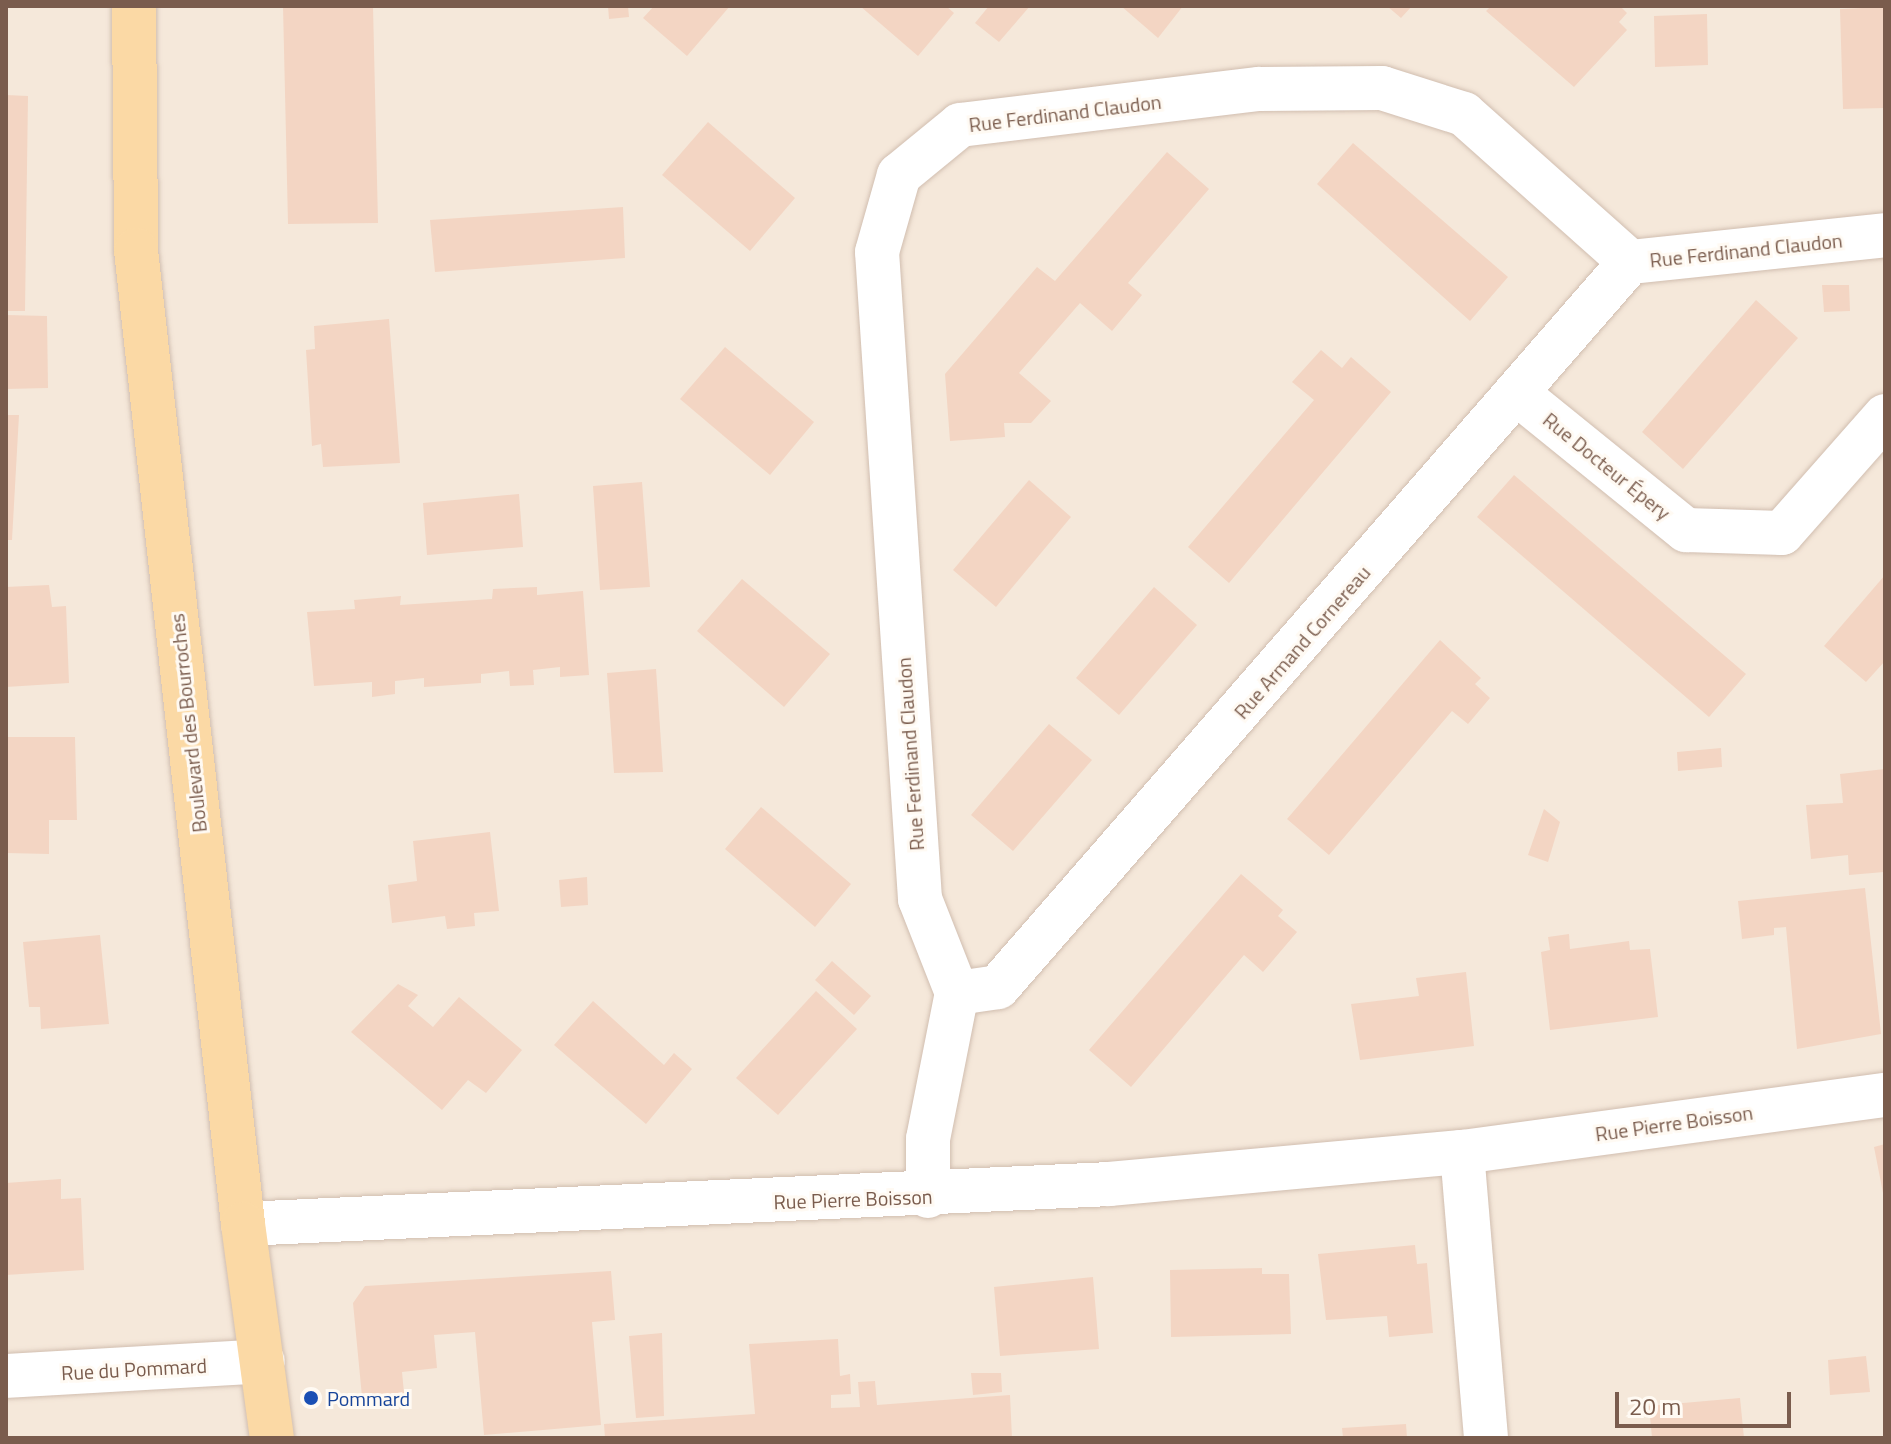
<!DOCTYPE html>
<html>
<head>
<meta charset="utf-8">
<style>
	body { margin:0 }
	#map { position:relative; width:1891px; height:1444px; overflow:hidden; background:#fdf6ec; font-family:"Titillium Web",sans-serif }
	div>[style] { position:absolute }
	.residential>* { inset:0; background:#f5e8da }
	.building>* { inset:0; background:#f3d5c3 }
	.roads { filter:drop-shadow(0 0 2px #d1beb0) drop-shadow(0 0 2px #d1beb0) }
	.minor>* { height:44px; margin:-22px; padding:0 22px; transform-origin:22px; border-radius:22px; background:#fff }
	.major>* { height:44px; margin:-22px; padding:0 22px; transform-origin:22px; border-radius:22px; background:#fbd9a5 }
	.dots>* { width:22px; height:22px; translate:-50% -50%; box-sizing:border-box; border:4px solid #fffaf3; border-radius:50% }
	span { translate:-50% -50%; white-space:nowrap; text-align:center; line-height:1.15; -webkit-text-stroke:6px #fffaf3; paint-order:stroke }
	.street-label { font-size:20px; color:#7a5c4d }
	.transit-label { font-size:20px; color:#164399 }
	.left { translate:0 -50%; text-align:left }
	.frame { position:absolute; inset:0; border:8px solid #7a5c4d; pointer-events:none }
	.scale { position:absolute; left:1615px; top:1392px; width:176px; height:36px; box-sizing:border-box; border:4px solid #7a5c4d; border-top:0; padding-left:10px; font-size:24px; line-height:28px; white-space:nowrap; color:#7a5c4d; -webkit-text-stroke:6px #fffaf3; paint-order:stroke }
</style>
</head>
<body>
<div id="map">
	<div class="residential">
		<div style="clip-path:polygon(6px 6px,1885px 6px,1885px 1438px,6px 1438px)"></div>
	</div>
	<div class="building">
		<div style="clip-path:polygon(283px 6px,373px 6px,378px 223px,288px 224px)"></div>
		<div style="clip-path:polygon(608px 6px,628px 6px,629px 17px,609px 19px)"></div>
		<div style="clip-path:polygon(654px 6px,730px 6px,687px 56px,643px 18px)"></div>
		<div style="clip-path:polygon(860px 6px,946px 6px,954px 13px,918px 56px)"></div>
		<div style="clip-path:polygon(989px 6px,1030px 6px,999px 42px,975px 23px)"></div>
		<div style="clip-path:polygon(1121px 6px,1183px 6px,1158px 38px)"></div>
		<div style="clip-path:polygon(1387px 6px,1412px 6px,1401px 18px)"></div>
		<div style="clip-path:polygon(1491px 6px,1620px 6px,1627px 13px,1619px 22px,1627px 30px,1574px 87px,1486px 11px)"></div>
		<div style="clip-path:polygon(1885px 7px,1885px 108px,1843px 109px,1840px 9px)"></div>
		<div style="clip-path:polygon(1707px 14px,1708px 65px,1655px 67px,1654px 16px)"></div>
		<div style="clip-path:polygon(6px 95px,28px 96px,25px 311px,6px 311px)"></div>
		<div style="clip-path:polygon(708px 122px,795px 198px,750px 251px,662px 175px)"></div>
		<div style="clip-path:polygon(1353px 143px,1508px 277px,1470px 321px,1317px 184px)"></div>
		<div style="clip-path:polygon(1167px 152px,1209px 189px,1128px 283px,1142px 295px,1112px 331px,1080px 303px,1019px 373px,1051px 401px,1031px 423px,1004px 423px,1005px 437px,950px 441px,945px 374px,1037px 267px,1055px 281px)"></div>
		<div style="clip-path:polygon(623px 207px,625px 258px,435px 272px,430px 220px)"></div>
		<div style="clip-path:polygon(1822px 285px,1849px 285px,1850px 311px,1824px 312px)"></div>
		<div style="clip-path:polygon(1756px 300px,1798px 338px,1683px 469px,1642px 432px)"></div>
		<div style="clip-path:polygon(6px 315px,47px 316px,48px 388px,6px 389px)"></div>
		<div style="clip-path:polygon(389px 319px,400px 463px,323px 467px,321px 444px,312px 446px,306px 350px,315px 349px,314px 326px)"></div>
		<div style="clip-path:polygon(725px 347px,814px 422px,770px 475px,680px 399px)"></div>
		<div style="clip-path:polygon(1321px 350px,1342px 368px,1351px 357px,1391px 392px,1229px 583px,1188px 547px,1314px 400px,1292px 382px)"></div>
		<div style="clip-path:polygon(6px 415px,19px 415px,12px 540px,6px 540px)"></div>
		<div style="clip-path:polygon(1514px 475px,1746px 674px,1709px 717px,1477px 517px)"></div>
		<div style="clip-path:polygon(1029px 480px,1071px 517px,996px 607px,953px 570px)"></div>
		<div style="clip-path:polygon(642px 482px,650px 587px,600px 590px,593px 486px)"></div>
		<div style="clip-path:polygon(519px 494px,523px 547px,427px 555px,423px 503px)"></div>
		<div style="clip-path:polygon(1885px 575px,1885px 661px,1866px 682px,1824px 646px)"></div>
		<div style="clip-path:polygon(742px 579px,830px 654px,784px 707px,697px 631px)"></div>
		<div style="clip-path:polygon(49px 585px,52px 607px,66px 606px,69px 683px,6px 687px,6px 587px)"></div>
		<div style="clip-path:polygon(537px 587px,537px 595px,583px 591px,589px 675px,560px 677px,560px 667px,533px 670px,534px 685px,510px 686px,509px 671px,481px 674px,481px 683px,424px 687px,424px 678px,395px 681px,395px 694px,372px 697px,372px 682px,314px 686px,307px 612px,355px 609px,354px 600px,401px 596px,400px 605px,492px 599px,493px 589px)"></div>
		<div style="clip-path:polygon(1154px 587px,1197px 625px,1119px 715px,1076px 678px)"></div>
		<div style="clip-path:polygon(1440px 640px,1481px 678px,1475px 684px,1490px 698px,1468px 724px,1452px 711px,1329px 855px,1287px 819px)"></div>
		<div style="clip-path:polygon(656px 669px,663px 772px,614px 773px,607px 673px)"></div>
		<div style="clip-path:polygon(1049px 724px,1092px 760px,1013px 851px,971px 815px)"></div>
		<div style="clip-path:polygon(6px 737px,75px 737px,77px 820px,49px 820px,49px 854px,6px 853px)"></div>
		<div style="clip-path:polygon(1721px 748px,1722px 767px,1678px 771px,1677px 752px)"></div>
		<div style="clip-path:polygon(1885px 769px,1884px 872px,1849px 875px,1848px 855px,1811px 859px,1806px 805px,1843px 803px,1840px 774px)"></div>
		<div style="clip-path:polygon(761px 807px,851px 884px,815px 927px,725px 849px)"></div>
		<div style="clip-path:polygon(1544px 809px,1560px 822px,1548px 862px,1528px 855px)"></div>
		<div style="clip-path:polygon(490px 832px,499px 911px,474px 913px,475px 926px,447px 929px,445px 916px,392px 923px,388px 885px,417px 881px,413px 841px)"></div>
		<div style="clip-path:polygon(1241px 874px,1283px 910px,1278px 916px,1297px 932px,1263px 972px,1244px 955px,1131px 1087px,1089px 1050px)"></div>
		<div style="clip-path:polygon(587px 877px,588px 905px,561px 907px,559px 880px)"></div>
		<div style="clip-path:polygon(1865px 888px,1881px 1034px,1797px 1049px,1786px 927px,1774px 928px,1774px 935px,1742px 939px,1738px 901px)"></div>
		<div style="clip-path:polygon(1569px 934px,1570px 949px,1629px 941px,1630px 950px,1650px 949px,1658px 1017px,1550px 1030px,1541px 952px,1550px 950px,1548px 937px)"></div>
		<div style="clip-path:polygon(100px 935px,109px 1024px,41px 1029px,40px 1007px,29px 1007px,23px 942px)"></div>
		<div style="clip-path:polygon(832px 961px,871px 996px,854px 1015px,815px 980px)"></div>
		<div style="clip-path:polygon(1466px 972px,1474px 1046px,1360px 1060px,1351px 1004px,1419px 996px,1416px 978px)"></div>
		<div style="clip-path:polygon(398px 984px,418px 995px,408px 1006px,433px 1027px,459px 997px,522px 1050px,486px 1093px,468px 1080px,442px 1110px,351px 1032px)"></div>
		<div style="clip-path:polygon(816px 991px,857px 1029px,778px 1115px,736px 1078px)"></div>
		<div style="clip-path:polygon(593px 1001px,664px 1065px,674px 1053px,692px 1069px,646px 1124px,554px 1045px)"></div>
		<div style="clip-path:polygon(1885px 1144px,1885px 1198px,1884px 1198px,1874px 1147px)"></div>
		<div style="clip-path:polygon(61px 1179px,61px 1199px,81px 1198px,84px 1270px,6px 1275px,6px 1183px)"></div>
		<div style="clip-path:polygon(1415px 1245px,1417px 1264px,1427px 1263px,1433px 1333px,1389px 1337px,1387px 1316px,1326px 1320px,1318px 1254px)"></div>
		<div style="clip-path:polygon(1262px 1268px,1262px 1274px,1289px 1274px,1291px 1334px,1171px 1337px,1170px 1270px)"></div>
		<div style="clip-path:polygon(611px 1271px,615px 1320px,592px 1322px,601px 1425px,484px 1435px,475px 1332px,434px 1335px,437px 1368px,402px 1372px,405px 1403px,363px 1407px,353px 1303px,365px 1286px)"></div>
		<div style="clip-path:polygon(1093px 1277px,1099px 1349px,1000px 1356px,994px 1287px)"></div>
		<div style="clip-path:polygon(662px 1333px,664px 1416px,636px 1418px,629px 1336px)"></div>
		<div style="clip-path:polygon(838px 1339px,840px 1376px,850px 1374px,851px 1394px,831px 1395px,831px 1408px,860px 1407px,858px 1382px,875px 1381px,877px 1405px,1010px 1395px,1012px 1438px,605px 1438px,604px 1424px,755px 1414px,749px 1344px)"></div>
		<div style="clip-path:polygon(1866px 1356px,1870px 1392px,1830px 1395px,1828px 1360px)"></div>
		<div style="clip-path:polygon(971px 1373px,1001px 1373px,1002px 1392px,973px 1395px)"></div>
		<div style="clip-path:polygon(1740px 1398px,1744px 1438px,1652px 1438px,1649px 1406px)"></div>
		<div style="clip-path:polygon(1406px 1424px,1407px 1438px,1343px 1438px,1342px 1428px)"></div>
	</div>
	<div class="roads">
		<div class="minor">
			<div style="left:1519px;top:395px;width:215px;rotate:39deg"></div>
			<div style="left:1686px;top:530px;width:96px;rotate:1.8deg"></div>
			<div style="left:1782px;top:533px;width:156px;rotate:-48.6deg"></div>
			<div style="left:957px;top:993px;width:41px;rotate:-8.3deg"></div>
			<div style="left:998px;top:987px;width:962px;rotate:-48.92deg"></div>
			<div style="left:1462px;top:1152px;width:287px;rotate:85.2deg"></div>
			<div style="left:928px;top:1196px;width:57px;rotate:-90deg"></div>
			<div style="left:928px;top:1139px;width:149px;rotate:-78.8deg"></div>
			<div style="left:957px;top:993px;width:101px;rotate:-111.5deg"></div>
			<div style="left:920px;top:899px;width:648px;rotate:-93.8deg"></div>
			<div style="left:877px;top:252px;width:80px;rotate:-74.1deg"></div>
			<div style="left:899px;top:175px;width:79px;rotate:-39.3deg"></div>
			<div style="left:960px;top:125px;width:301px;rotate:-6.9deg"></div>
			<div style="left:1259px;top:89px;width:123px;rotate:-0.5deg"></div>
			<div style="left:1382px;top:88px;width:86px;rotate:17.6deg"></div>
			<div style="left:1464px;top:114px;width:222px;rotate:41.7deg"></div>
			<div style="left:1630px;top:262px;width:256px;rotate:-6deg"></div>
			<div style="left:243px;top:1224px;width:867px;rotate:-2.64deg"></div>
			<div style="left:1109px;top:1184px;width:354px;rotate:-5.2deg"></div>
			<div style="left:1462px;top:1152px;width:427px;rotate:-7.7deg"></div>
			<div style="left:6px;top:1376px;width:257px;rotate:-3.3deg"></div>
		</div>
		<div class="major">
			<div style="left:134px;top:6px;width:244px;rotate:89.5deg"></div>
			<div style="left:136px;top:250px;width:980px;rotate:83.73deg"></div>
			<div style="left:243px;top:1224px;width:216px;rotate:82.3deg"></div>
		</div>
	</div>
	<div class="dots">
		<div style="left:311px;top:1398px;background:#1a4fb4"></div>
	</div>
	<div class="street-label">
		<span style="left:1065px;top:113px;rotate:-7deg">Rue Ferdinand Claudon</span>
		<span style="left:1746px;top:250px;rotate:-6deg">Rue Ferdinand Claudon</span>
		<span style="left:1607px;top:466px;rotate:39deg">Rue Docteur Épery</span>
		<span style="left:1302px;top:642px;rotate:-49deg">Rue Armand Cornereau</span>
		<span style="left:188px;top:723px;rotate:-96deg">Boulevard des Bourroches</span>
		<span style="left:910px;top:754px;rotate:-94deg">Rue Ferdinand Claudon</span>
		<span style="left:1674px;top:1123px;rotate:-8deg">Rue Pierre Boisson</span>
		<span style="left:853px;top:1199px;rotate:-2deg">Rue Pierre Boisson</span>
		<span style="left:134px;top:1369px;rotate:-3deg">Rue du Pommard</span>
	</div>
	<div class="transit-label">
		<span class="left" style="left:327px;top:1398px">Pommard</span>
	</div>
	<div class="frame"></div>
	<div class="scale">20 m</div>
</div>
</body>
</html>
